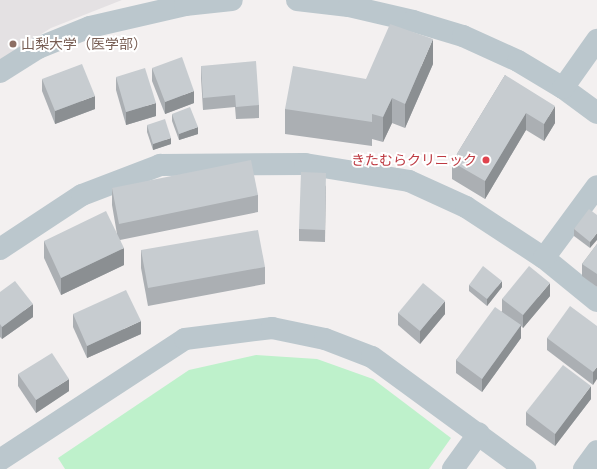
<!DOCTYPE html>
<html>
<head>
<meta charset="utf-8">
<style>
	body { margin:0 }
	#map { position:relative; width:597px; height:469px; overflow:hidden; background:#f3f0f0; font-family:"Noto Sans","Noto Sans JP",sans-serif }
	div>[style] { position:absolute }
	.education>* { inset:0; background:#e4e1e3 }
	.green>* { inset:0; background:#bef1cb }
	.minor>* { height:22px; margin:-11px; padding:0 11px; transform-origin:11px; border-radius:11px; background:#bbc7cd }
	.wall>* { inset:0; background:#abafb3 }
	.shaded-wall>* { inset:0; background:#8b8f92 }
	.building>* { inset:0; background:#c7ccd0 }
	.dots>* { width:11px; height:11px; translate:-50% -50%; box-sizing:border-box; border:2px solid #fff; border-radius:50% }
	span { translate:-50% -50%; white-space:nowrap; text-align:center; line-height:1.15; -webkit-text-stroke:4px #fff; paint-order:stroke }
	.education-label { font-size:14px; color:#785e54 }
	.left { translate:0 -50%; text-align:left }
	.health-label { font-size:14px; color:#be3a42 }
	.right { translate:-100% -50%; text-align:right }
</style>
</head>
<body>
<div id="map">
	<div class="education">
		<div style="clip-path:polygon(0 0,122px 0,51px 28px,0 60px)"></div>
	</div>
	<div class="green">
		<div style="clip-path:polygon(256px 355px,317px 359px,373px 379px,451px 438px,429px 469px,65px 469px,58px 458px,189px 370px)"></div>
	</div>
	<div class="minor">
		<div style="left:297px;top:0;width:52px;rotate:6.6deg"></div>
		<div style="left:349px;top:6px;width:66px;rotate:13.2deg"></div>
		<div style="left:413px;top:21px;width:52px;rotate:16.7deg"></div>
		<div style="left:463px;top:36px;width:60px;rotate:24.4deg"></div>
		<div style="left:518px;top:61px;width:52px;rotate:31deg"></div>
		<div style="left:563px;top:88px;width:42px;rotate:36.3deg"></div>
		<div style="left:0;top:72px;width:45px;rotate:-32.3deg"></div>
		<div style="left:38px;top:48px;width:56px;rotate:-22deg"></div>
		<div style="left:90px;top:27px;width:98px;rotate:-13deg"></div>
		<div style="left:185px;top:5px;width:47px;rotate:-6.1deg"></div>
		<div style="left:563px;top:88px;width:59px;rotate:-54.7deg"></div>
		<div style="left:0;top:249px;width:98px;rotate:-33.4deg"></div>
		<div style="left:82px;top:195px;width:84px;rotate:-21deg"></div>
		<div style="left:160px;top:165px;width:145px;rotate:-0.4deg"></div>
		<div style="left:305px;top:164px;width:105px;rotate:9.3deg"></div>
		<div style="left:409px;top:181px;width:63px;rotate:24.5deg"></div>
		<div style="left:466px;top:207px;width:93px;rotate:33.2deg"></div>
		<div style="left:544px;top:258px;width:68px;rotate:39.1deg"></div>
		<div style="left:544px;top:258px;width:89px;rotate:-53.6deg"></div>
		<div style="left:0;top:460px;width:221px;rotate:-33.2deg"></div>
		<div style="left:185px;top:339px;width:88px;rotate:-7.2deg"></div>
		<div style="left:272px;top:328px;width:54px;rotate:11.7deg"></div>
		<div style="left:325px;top:339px;width:50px;rotate:21deg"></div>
		<div style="left:372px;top:357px;width:190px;rotate:36.2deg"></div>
		<div style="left:453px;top:469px;width:44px;rotate:-54.2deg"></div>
		<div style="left:584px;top:469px;width:22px;rotate:-54deg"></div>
	</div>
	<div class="wall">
		<div style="clip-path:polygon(433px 64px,405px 128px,392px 123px,383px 142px,372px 139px,372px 146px,285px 134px,285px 109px,366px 79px)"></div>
		<div style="clip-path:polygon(201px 66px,259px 105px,259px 118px,236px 119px,235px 107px,203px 110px,201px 78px)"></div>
		<div style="clip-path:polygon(152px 68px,194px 103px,165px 114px,152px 81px)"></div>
		<div style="clip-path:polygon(505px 75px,555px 123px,544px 141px,526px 130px,485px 199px,452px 179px,452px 162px)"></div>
		<div style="clip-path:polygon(116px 77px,156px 116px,126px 125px,116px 90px)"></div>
		<div style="clip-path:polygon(42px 79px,95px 109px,55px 124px,42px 91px)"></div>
		<div style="clip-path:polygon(172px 114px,198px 134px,179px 140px,172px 121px)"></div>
		<div style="clip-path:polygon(147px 125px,171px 144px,153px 150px,147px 132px)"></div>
		<div style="clip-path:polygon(326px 185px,325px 242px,299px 241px,299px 229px)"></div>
		<div style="clip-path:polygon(112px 188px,258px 195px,258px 212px,120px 240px,124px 265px,61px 295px,44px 258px,44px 241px,117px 234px,112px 205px)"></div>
		<div style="clip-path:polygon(597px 215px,590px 248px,574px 236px,574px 229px)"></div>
		<div style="clip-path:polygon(597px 244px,597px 287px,582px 276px,582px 264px)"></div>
		<div style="clip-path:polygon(141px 250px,265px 267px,265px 284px,148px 306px,141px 268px)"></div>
		<div style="clip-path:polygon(469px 285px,502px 287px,487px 306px,469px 291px)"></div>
		<div style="clip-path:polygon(0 292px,33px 317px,2px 339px,0 337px)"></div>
		<div style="clip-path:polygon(550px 296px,523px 328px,521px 326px,521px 338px,482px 392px,456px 373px,456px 360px,502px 311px,502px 299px)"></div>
		<div style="clip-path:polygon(398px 313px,445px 314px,420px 344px,398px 325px)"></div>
		<div style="clip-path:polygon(73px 314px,141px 334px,87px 358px,73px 327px)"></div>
		<div style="clip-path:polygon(597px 326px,593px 385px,547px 350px,547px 338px)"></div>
		<div style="clip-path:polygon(18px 374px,69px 391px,36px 413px,18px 386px)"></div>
		<div style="clip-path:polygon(591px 399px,555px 446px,526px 425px,526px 412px)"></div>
	</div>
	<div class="shaded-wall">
		<div style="clip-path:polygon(433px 39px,433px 64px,405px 128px,405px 104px)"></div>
		<div style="clip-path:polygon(194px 91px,194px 103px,165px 114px,165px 102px)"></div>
		<div style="clip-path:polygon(95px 96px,95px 109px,55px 124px,55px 111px)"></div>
		<div style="clip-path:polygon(392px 98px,392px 123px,383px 142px,383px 117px)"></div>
		<div style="clip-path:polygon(156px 103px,156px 116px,126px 125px,126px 112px)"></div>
		<div style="clip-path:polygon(555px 106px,555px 123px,544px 141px,544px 124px)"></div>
		<div style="clip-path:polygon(526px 113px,526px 130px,485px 199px,485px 181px)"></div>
		<div style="clip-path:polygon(198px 127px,198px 134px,179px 140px,179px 134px)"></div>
		<div style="clip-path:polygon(171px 138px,171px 144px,153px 150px,153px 144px)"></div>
		<div style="clip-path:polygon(597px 233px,597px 240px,590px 248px,590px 242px)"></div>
		<div style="clip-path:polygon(124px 248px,124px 265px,61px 295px,61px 278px)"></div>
		<div style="clip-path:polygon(502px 281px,502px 287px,487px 306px,487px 299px)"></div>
		<div style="clip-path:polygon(550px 283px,550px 296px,523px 328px,523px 315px)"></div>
		<div style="clip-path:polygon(445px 301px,445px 314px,420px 344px,420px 331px)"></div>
		<div style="clip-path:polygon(33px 304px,33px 317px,2px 339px,2px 327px)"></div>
		<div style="clip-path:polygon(141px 321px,141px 334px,87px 358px,87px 346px)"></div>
		<div style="clip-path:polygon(521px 325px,521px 338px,482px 392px,482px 379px)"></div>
		<div style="clip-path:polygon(597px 367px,597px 379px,593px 385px,593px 372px)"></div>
		<div style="clip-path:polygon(69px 379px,69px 391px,36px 413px,36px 400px)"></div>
		<div style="clip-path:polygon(591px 386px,591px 399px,555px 446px,555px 434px)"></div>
	</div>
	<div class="building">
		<div style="clip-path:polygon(390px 24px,433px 39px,405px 104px,392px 98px,383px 117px,372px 114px,372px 122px,285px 109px,293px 66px,366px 79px)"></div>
		<div style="clip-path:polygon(182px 57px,194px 91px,165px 102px,152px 68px)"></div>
		<div style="clip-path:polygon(256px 61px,259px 105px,236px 107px,235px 95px,203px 98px,201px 66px)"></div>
		<div style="clip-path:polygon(82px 64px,95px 96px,55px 111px,42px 79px)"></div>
		<div style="clip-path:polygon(145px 68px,156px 103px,126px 112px,116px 77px)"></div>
		<div style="clip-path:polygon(505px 75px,555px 106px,544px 124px,526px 113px,485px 181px,452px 162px)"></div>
		<div style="clip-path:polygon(190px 107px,198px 127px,179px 134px,172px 114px)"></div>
		<div style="clip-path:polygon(165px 119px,171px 138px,153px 144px,147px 125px)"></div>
		<div style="clip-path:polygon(251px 160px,258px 195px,119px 224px,112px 188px)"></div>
		<div style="clip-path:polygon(301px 172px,326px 173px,325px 230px,299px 229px)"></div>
		<div style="clip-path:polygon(589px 209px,597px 215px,597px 233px,590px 242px,574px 229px)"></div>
		<div style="clip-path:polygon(106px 211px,124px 248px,61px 278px,44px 241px)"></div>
		<div style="clip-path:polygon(258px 230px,265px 267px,148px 288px,141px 250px)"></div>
		<div style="clip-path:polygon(597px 244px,597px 274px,582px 264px)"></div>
		<div style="clip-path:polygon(483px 266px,502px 281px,487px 299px,469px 285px)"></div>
		<div style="clip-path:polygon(529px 266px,550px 283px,523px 315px,502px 299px)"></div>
		<div style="clip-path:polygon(15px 281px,33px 304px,2px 327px,0 324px,0 292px)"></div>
		<div style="clip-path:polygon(423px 283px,445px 301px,420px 331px,398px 313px)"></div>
		<div style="clip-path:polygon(126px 290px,141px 321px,87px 346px,73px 314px)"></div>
		<div style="clip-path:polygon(570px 306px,597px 326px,597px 367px,593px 372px,547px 338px)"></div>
		<div style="clip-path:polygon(495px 307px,521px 325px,482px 379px,456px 360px)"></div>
		<div style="clip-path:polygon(52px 353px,69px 379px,36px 400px,18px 374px)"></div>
		<div style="clip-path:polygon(563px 365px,591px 386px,555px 434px,526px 412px)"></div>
	</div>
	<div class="dots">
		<div style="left:13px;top:44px;background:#8d6e63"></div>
		<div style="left:486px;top:160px;background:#e0444e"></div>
	</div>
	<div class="education-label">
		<span class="left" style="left:21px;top:44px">山梨大学（医学部）</span>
	</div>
	<div class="health-label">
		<span class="right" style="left:477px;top:160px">きたむらクリニック</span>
	</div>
</div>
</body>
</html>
